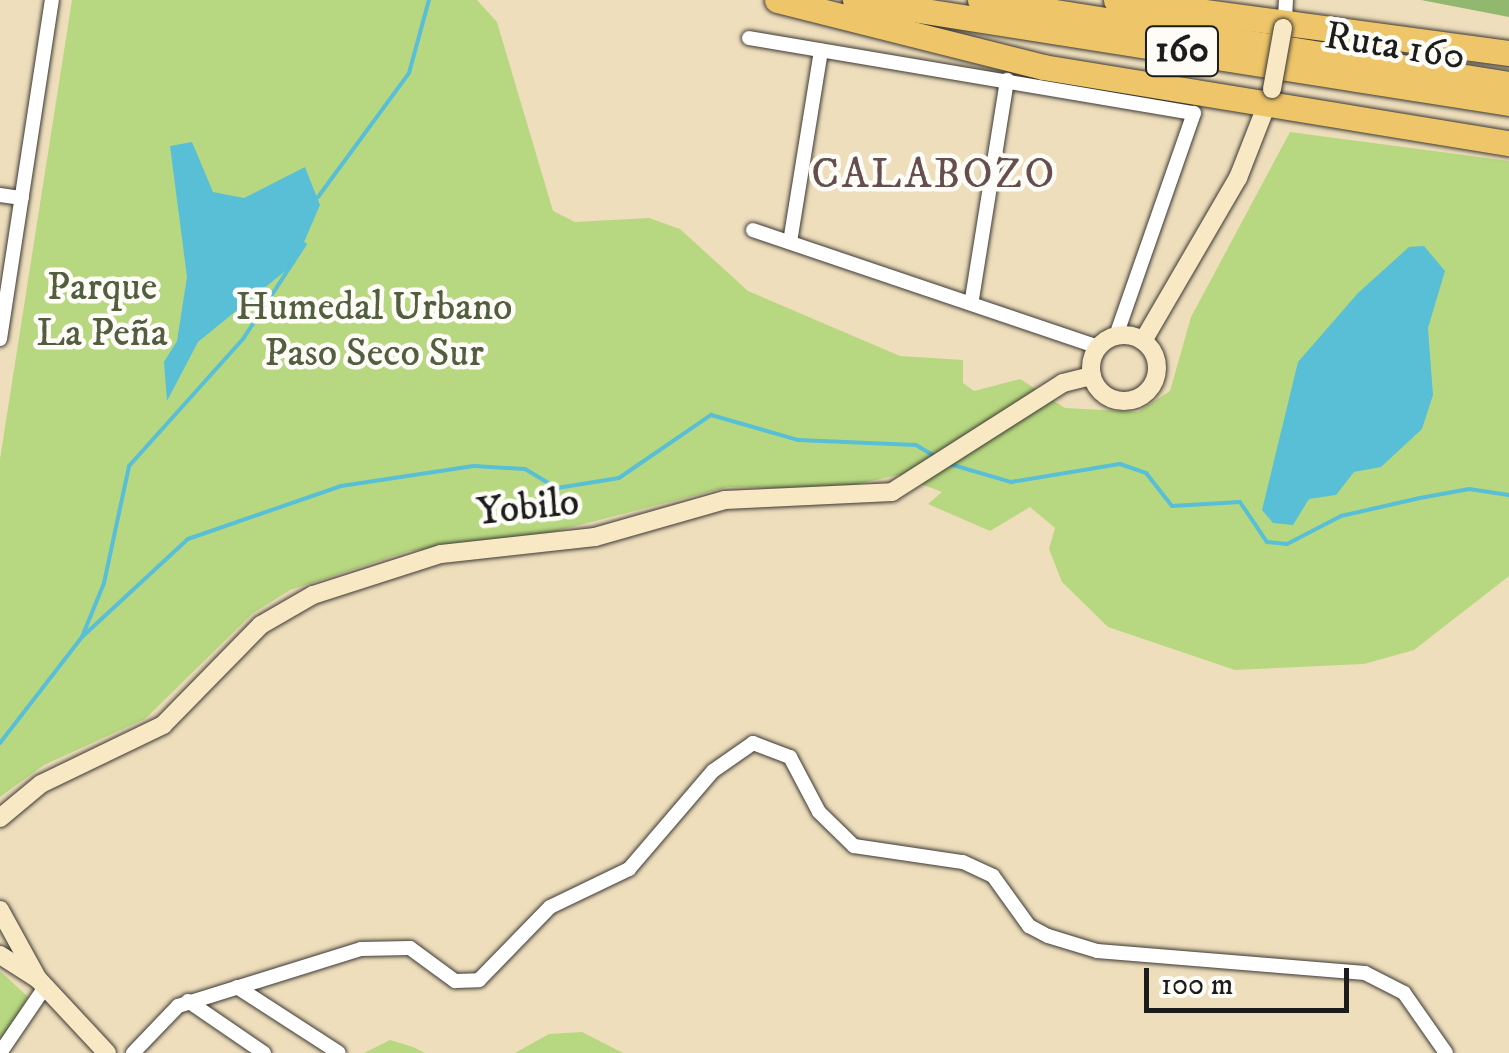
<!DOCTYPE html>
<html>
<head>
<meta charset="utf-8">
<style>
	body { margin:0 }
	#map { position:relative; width:1509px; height:1053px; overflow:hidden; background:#eedebc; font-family:"IM FELL DW Pica",serif }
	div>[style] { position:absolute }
	.green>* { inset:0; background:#b7d880 }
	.forest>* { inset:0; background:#91b86e }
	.water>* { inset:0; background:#58bfd6 }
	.stream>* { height:4px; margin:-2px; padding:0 2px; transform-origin:2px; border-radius:2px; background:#58bfd6 }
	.roads { filter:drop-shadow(0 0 2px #3c3934) drop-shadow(0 0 2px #3c3934) }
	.street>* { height:14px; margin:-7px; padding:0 7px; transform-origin:7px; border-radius:7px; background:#fff }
	.secondary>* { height:18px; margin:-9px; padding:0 9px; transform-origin:9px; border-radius:9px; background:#f8e8c3 }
	.secondary>.ring { margin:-9px; padding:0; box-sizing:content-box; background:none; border:18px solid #f8e8c3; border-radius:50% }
	.highway>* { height:25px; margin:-12.5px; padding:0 12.5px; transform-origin:12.5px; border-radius:12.5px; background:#eec569 }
	.bridges { filter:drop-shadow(0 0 2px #3c3934) drop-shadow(0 0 2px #3c3934) }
	.secondary-bridge>* { height:18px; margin:-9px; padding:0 9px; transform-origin:9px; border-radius:9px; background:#f8e8c3 }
	span { translate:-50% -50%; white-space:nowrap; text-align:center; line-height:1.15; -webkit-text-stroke:9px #fdfcf7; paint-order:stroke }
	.shield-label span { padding:2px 8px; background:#fdfcf7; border:2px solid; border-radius:8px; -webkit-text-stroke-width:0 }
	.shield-label { font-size:38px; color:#1c1c1c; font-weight:700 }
	.street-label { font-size:40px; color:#1c1c1c }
	.park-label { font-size:40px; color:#525e3f }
	.neighbourhood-label { font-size:42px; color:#654f4e; letter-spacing:2.5px }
	.scale { position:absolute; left:1144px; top:968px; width:205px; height:45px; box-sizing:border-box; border:5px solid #1c1c1c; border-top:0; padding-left:12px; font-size:30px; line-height:35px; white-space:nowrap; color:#1c1c1c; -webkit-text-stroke:8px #fdfcf7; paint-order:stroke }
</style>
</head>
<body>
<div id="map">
	<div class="green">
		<div style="clip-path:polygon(72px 0,477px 0,497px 22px,553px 211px,575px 222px,649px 218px,680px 229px,748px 291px,900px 356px,963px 360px,963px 383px,974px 391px,1020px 379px,1065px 408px,1138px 412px,1170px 391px,1191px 317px,1290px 132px,1509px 161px,1509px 576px,1414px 650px,1364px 664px,1235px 670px,1108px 627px,1062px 582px,1049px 549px,1055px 528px,1030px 507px,990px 531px,928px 504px,942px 492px,898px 475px,836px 489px,728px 487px,525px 539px,409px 551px,290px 590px,252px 614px,145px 719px,44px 765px,0 797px,0 459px)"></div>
		<div style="clip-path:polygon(0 971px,28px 997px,0 1044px)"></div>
		<div style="clip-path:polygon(582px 1032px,623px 1053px,515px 1053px,549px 1034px)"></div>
		<div style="clip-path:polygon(390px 1040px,413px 1047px,425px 1053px,364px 1053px)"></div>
	</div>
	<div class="forest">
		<div style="clip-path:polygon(1421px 0,1509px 0,1509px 17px)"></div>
	</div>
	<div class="water">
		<div style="clip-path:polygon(192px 142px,213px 192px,244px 198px,305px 167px,320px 205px,295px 263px,198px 342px,167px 401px,164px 362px,177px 341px,187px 277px,170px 146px)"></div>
		<div style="clip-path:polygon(1424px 246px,1445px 271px,1428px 328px,1433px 395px,1422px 429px,1381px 467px,1354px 472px,1336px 495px,1309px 499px,1293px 525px,1273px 523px,1262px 510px,1298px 362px,1358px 293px,1409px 247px)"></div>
	</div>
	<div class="stream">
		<div style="left:318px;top:197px;width:154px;rotate:-53.7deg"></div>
		<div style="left:409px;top:73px;width:76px;rotate:-74.7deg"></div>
		<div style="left:946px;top:463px;width:68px;rotate:16.3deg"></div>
		<div style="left:1011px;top:482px;width:110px;rotate:-9.4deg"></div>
		<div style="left:1120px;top:464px;width:28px;rotate:19deg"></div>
		<div style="left:1146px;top:473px;width:42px;rotate:51.8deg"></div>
		<div style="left:1172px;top:506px;width:68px;rotate:-3.4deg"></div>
		<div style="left:1240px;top:502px;width:48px;rotate:56deg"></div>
		<div style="left:1267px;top:542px;width:20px;rotate:6deg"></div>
		<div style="left:1287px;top:544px;width:61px;rotate:-27.4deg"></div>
		<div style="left:1341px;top:516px;width:81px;rotate:-12.8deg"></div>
		<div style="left:1420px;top:498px;width:50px;rotate:-10.4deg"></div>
		<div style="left:1469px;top:489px;width:40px;rotate:8.5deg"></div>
		<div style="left:82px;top:637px;width:144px;rotate:-42.8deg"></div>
		<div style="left:188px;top:539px;width:162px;rotate:-19.1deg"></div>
		<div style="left:341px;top:486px;width:134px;rotate:-8.6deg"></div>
		<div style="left:474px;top:466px;width:51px;rotate:3.4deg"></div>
		<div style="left:525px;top:469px;width:37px;rotate:31deg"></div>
		<div style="left:557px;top:488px;width:63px;rotate:-9.2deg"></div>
		<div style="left:619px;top:478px;width:112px;rotate:-34.4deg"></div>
		<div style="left:711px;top:415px;width:91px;rotate:16deg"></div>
		<div style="left:798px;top:440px;width:118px;rotate:2.4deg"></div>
		<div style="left:916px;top:445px;width:21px;rotate:31deg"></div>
		<div style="left:0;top:743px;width:134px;rotate:-52.3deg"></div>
		<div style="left:82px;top:637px;width:58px;rotate:-67.8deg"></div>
		<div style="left:104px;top:583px;width:120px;rotate:-77.9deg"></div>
		<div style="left:129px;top:466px;width:171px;rotate:-48.1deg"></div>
		<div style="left:243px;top:339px;width:113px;rotate:-56.9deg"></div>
	</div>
	<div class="roads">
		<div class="street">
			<div style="left:1285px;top:18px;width:18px;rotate:-87deg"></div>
			<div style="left:749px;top:38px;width:451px;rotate:9.6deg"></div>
			<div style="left:1194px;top:113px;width:236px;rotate:109.3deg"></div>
			<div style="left:0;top:195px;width:22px;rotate:8deg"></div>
			<div style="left:753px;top:230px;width:365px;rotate:18.7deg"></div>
			<div style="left:790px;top:242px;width:194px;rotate:-80.8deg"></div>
			<div style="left:972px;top:299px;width:222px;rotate:-80.9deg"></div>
			<div style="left:0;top:339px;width:343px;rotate:-81.3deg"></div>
			<div style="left:237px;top:987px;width:121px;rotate:32.9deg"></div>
			<div style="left:188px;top:1001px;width:92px;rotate:34.4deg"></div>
			<div style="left:0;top:1053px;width:80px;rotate:-55.7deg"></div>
			<div style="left:133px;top:1053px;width:65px;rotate:-46.2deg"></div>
			<div style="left:178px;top:1006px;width:192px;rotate:-17.3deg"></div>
			<div style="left:361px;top:949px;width:49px;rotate:-1.2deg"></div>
			<div style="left:410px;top:948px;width:56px;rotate:36.3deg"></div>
			<div style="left:455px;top:981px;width:24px;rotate:-2deg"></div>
			<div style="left:479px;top:980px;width:102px;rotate:-45.8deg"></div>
			<div style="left:550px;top:907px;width:88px;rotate:-25.7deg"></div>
			<div style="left:629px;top:869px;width:129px;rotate:-49.4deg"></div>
			<div style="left:713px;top:771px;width:49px;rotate:-35deg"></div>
			<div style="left:753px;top:743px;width:40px;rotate:21deg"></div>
			<div style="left:790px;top:757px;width:62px;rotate:62.2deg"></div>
			<div style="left:819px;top:812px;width:49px;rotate:44.2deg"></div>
			<div style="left:854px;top:846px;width:110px;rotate:8.4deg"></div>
			<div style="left:963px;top:862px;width:33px;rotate:25deg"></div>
			<div style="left:993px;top:876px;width:62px;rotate:54.2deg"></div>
			<div style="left:1029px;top:926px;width:21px;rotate:28deg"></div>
			<div style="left:1048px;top:936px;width:51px;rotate:17deg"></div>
			<div style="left:1097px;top:951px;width:269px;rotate:4.7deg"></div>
			<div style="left:1365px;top:973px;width:44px;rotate:27.1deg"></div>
			<div style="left:1404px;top:993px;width:73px;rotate:55deg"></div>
		</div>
		<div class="secondary">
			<div class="ring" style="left:1091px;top:335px;width:48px;height:48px"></div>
			<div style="left:1143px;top:341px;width:189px;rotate:-59.8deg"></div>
			<div style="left:1238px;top:178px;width:90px;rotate:-68.6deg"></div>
			<div style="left:0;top:818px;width:53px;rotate:-39.7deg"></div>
			<div style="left:41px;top:784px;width:136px;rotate:-25.8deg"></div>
			<div style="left:163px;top:725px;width:140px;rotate:-45.6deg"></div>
			<div style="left:261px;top:625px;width:60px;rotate:-30deg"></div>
			<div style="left:313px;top:595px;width:134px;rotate:-17.8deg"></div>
			<div style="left:441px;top:554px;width:155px;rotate:-6.3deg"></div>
			<div style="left:595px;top:537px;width:135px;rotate:-15.9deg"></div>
			<div style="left:725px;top:500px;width:167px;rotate:-2.7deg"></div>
			<div style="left:892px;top:492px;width:203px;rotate:-32.5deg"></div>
			<div style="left:1063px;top:383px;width:30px;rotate:-14deg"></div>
			<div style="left:0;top:910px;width:79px;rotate:61.2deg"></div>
			<div style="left:38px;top:979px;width:101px;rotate:47deg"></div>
			<div style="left:0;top:955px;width:45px;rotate:32.3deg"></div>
		</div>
		<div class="highway">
			<div style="left:777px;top:0;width:274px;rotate:14.1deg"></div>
			<div style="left:1043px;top:67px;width:472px;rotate:9.3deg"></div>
			<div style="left:855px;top:0;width:662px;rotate:8.95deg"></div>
			<div style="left:980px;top:0;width:536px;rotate:9.02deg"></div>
			<div style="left:1116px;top:0;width:397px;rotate:7.7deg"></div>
		</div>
	</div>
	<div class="bridges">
		<div class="secondary-bridge">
			<div style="left:1272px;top:89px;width:62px;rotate:-79.8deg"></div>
		</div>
	</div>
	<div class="shield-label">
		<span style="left:1182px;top:51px">160</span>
	</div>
	<div class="street-label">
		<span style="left:1395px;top:47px;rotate:9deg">Ruta 160</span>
		<span style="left:528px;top:508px;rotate:-6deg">Yobilo</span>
	</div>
	<div class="park-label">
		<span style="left:102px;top:311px">Parque<br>La Peña</span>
		<span style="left:374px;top:331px">Humedal Urbano<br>Paso Seco Sur</span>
	</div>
	<div class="neighbourhood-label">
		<span style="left:934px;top:175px">CALABOZO</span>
	</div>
	<div class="scale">100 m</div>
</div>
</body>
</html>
